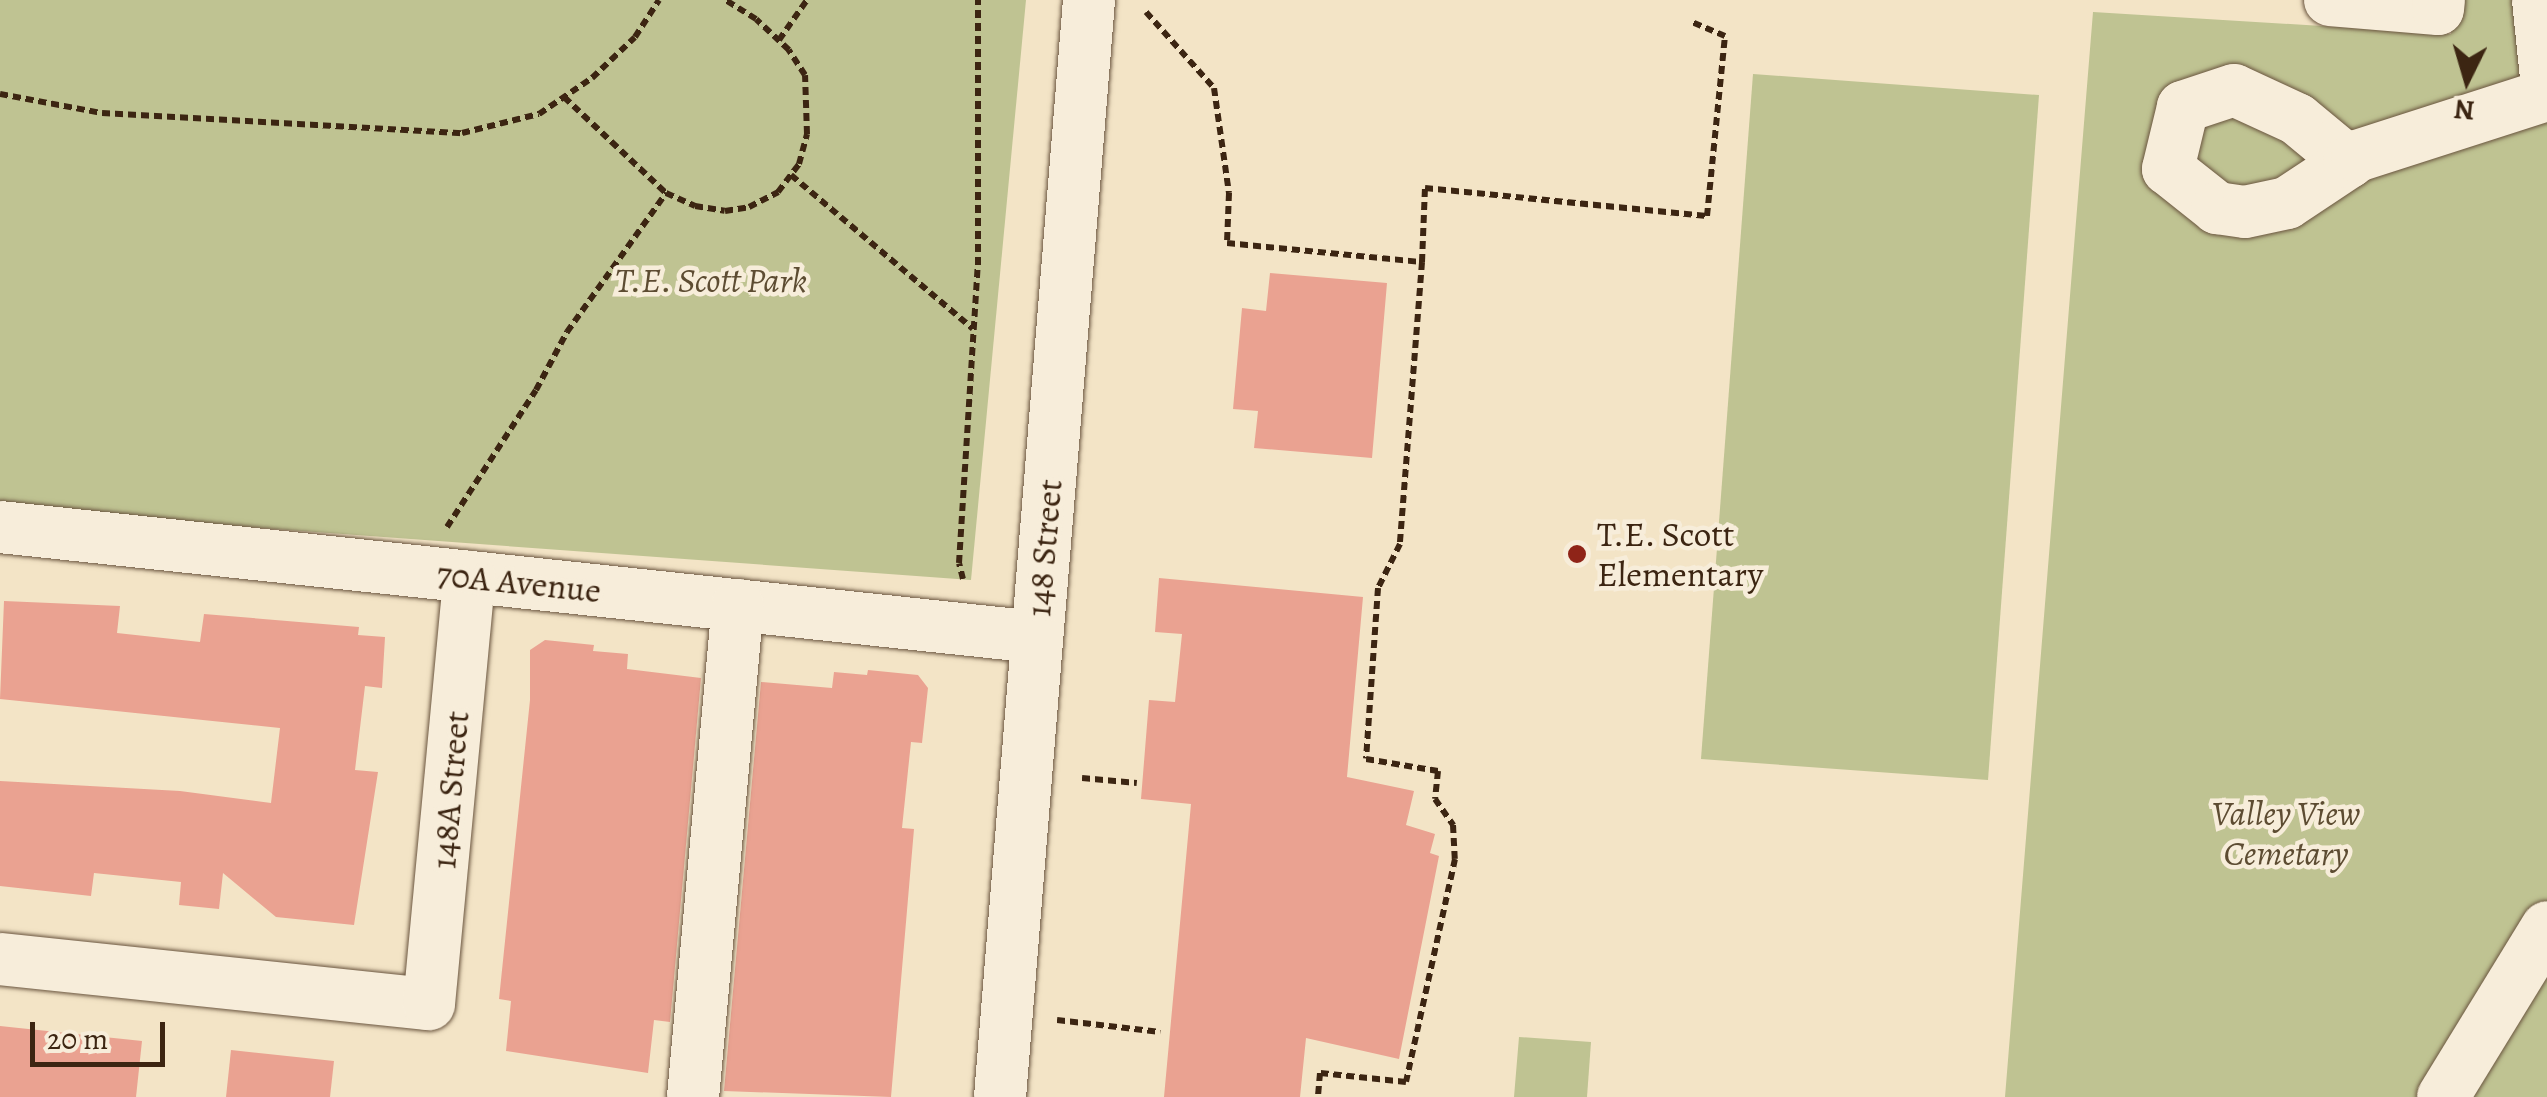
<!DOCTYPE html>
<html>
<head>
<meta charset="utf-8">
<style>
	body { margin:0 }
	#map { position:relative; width:2547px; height:1097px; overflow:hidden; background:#f3e4c6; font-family:Alegreya,serif }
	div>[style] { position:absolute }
	.green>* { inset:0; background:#bfc392 }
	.building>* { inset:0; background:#eaa291 }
	.path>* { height:6px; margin-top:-3px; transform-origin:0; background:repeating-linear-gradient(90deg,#3c2512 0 8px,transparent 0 13px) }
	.roads { filter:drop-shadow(0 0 2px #6a553f) drop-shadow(0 0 2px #6a553f) }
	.minor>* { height:52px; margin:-26px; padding:0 26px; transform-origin:26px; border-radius:26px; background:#f7edda }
	.dots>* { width:28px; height:28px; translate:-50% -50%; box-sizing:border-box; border:5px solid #f7edda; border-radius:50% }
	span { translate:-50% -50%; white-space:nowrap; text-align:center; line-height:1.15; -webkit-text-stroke:9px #f7edda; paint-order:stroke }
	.park-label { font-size:35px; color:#5d4c32; font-style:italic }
	.poi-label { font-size:35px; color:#3c2512 }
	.left { translate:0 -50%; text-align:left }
	.street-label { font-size:35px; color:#3c2512 }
	.north { position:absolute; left:2417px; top:30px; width:100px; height:100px; -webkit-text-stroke:8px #f7edda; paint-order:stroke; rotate:185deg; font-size:28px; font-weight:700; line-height:40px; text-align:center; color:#3c2512 }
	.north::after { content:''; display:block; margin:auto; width:35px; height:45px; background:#3c2512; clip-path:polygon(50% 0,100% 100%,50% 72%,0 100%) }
	.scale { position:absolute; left:30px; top:1022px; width:135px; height:45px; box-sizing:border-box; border:5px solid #3c2512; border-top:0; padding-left:12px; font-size:30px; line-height:35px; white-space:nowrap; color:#3c2512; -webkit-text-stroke:8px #f7edda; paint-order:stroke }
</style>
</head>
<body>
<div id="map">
	<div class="green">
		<div style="clip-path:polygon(0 0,1026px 0,971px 580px,0 509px)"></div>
		<div style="clip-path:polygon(2454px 0,2547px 0,2547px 1097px,2005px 1097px,2093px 12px,2451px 34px)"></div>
		<div style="clip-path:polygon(1753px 74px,2039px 95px,1988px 780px,1701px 759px)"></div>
		<div style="clip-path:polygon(1519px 1037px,1591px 1042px,1587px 1097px,1514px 1097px)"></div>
	</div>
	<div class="building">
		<div style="clip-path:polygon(1270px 273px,1387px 283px,1372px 458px,1254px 448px,1258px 411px,1233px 409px,1242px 308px,1266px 311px)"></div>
		<div style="clip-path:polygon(1159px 578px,1363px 597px,1347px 777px,1414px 791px,1406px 825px,1435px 834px,1430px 853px,1439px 856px,1399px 1059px,1306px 1038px,1300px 1097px,1164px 1097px,1191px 804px,1141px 799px,1149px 700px,1175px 702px,1182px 634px,1155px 632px)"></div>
		<div style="clip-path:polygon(4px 601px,120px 606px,117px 633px,200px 642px,204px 614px,359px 627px,358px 635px,385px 637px,382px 688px,365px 686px,355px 770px,378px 772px,354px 925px,276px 917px,223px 873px,219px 909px,179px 905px,181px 882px,94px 873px,91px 896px,0 886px,0 781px,180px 791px,271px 803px,280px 728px,0 699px)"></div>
		<div style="clip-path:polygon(545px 640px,594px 645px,593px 651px,628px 654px,627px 669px,701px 678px,670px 1022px,654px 1020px,648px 1073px,506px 1051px,511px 1001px,499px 999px,530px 700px,530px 650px)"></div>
		<div style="clip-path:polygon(868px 670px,918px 675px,928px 688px,922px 743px,911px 742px,902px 828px,914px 829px,891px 1097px,724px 1091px,761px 682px,832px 688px,834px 672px,867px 675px)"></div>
		<div style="clip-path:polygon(0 1026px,142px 1041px,136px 1097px,0 1097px)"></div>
		<div style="clip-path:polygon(231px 1050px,334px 1061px,330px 1097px,226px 1097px)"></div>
	</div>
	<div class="path">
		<div style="left:1146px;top:12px;width:102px;rotate:48.2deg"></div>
		<div style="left:1214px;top:88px;width:106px;rotate:81.9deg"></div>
		<div style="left:1229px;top:193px;width:50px;rotate:92.3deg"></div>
		<div style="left:1227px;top:243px;width:196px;rotate:5.6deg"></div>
		<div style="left:1422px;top:262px;width:283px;rotate:94.5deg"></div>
		<div style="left:1400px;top:544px;width:49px;rotate:116.6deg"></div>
		<div style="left:1378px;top:588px;width:171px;rotate:94deg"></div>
		<div style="left:1366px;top:759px;width:73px;rotate:9.5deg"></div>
		<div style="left:1438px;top:771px;width:28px;rotate:96deg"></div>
		<div style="left:1435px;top:799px;width:32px;rotate:55deg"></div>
		<div style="left:1453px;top:825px;width:34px;rotate:87deg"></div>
		<div style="left:1455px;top:859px;width:228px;rotate:102.4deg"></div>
		<div style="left:1406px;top:1082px;width:86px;rotate:-174deg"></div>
		<div style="left:1320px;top:1073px;width:24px;rotate:95deg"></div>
		<div style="left:779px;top:40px;width:49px;rotate:-55deg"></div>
		<div style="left:0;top:94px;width:104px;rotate:10.6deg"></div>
		<div style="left:102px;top:113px;width:361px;rotate:3.2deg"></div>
		<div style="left:462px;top:133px;width:79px;rotate:-13.9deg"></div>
		<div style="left:539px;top:114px;width:64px;rotate:-34.2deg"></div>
		<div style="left:592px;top:78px;width:59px;rotate:-43.6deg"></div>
		<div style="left:635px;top:37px;width:44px;rotate:-57deg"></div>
		<div style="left:564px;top:97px;width:140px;rotate:43.3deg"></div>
		<div style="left:666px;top:193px;width:32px;rotate:24deg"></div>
		<div style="left:695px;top:206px;width:30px;rotate:9deg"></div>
		<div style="left:725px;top:211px;width:24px;rotate:-9deg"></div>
		<div style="left:749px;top:207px;width:33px;rotate:-27deg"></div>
		<div style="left:778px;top:192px;width:35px;rotate:-53deg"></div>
		<div style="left:799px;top:164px;width:31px;rotate:-75deg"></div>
		<div style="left:807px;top:134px;width:59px;rotate:-91.9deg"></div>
		<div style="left:805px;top:75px;width:30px;rotate:-123deg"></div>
		<div style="left:789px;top:50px;width:45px;rotate:-136.8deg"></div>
		<div style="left:756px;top:19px;width:36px;rotate:-148deg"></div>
		<div style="left:791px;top:175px;width:238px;rotate:40.2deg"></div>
		<div style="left:1422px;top:262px;width:74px;rotate:-87.7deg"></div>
		<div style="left:1425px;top:188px;width:283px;rotate:5.7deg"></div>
		<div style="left:1707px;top:216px;width:181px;rotate:-84.3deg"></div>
		<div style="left:1725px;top:36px;width:36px;rotate:-157deg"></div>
		<div style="left:447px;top:527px;width:163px;rotate:-57deg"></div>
		<div style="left:536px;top:390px;width:66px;rotate:-61.9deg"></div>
		<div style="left:567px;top:332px;width:171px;rotate:-54.5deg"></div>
		<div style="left:963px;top:579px;width:16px;rotate:-104deg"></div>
		<div style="left:959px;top:563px;width:299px;rotate:-86.4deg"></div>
		<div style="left:978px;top:265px;width:265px;rotate:-90deg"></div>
		<div style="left:1082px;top:778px;width:55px;rotate:5.2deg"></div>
		<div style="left:1057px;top:1020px;width:104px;rotate:6.6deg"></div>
	</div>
	<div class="roads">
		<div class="minor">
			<div style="left:2330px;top:0;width:108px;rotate:4.8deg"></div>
			<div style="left:2438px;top:9px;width:9px;rotate:-84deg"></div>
			<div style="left:2538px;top:0;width:87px;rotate:84.1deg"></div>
			<div style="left:2349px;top:162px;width:67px;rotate:-140.4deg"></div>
			<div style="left:2297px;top:119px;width:69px;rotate:-155.3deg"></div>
			<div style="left:2234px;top:90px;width:54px;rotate:161.6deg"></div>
			<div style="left:2183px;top:107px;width:64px;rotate:103.6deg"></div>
			<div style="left:2168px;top:169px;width:63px;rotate:38.5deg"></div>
			<div style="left:2217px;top:208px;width:28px;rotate:8deg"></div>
			<div style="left:2245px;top:212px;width:43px;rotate:-12.1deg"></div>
			<div style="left:2287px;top:203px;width:74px;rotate:-33.5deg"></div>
			<div style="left:2349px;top:162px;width:10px;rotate:-37deg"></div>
			<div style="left:2357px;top:156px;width:200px;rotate:-17.8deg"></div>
			<div style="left:0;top:527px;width:1043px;rotate:6.06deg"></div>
			<div style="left:0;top:959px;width:431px;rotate:6deg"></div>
			<div style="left:429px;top:1004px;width:429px;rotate:-84.6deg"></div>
			<div style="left:693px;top:1097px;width:494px;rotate:-84.8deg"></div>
			<div style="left:1000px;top:1097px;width:1101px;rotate:-85.36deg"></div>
			<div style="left:2443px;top:1097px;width:199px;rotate:-58.5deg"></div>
		</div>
	</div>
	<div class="dots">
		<div style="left:1577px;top:554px;background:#8f2418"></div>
	</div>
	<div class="park-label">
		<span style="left:711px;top:280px">T.E. Scott Park</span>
		<span style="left:2286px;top:833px">Valley View<br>Cemetary</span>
	</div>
	<div class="poi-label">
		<span class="left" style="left:1597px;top:554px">T.E. Scott<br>Elementary</span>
	</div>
	<div class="street-label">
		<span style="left:1044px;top:548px;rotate:-85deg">148 Street</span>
		<span style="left:519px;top:582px;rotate:6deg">70A Avenue</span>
		<span style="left:450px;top:790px;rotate:-85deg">148A Street</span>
	</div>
	<div class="north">N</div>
	<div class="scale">20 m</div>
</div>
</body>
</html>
